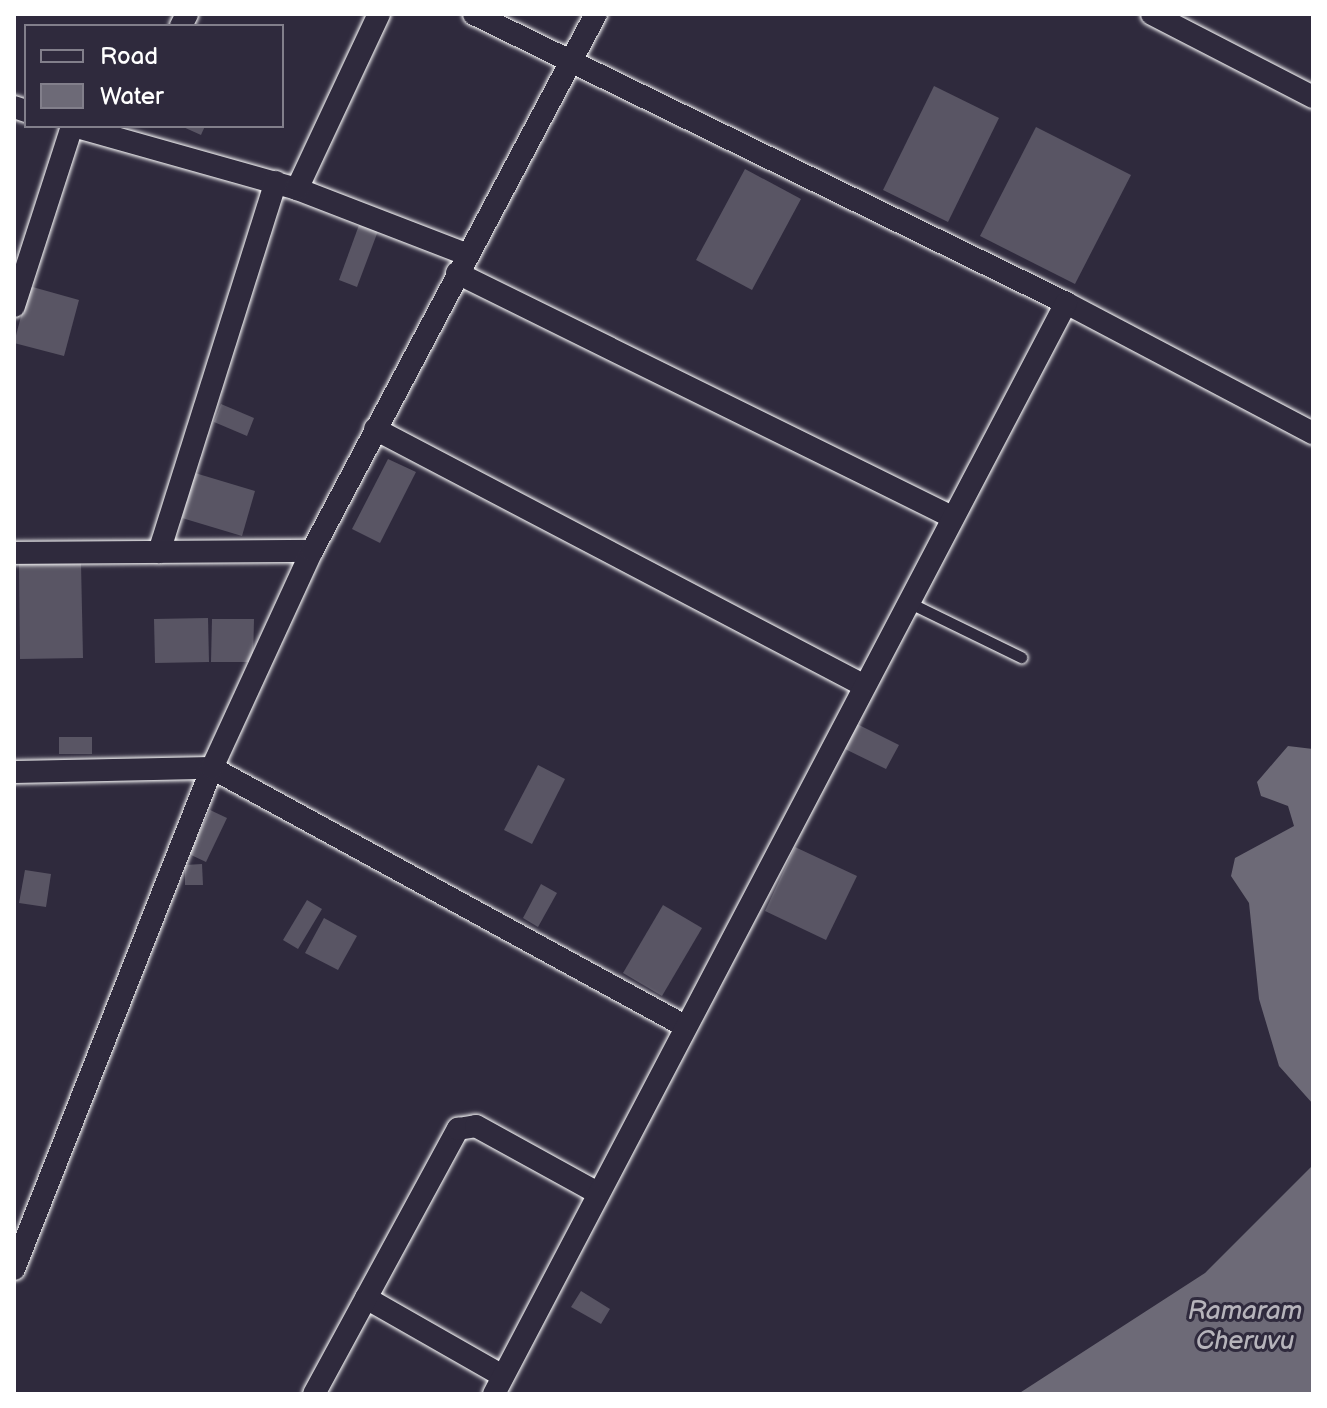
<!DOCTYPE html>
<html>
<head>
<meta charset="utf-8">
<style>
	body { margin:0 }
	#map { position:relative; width:1327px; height:1408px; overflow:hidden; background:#2f2a3d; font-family:"Balsamiq Sans",sans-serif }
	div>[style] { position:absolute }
	.water>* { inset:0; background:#6d6a77 }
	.building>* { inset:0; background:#595564 }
	.roads { filter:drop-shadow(0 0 2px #fff) drop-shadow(0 0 2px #fff) }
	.service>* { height:11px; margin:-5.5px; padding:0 5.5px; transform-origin:5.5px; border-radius:5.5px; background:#2f2a3d }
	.minor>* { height:22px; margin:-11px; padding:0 11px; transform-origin:11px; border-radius:11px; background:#2f2a3d }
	span { translate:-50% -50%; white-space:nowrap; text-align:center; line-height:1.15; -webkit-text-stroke:6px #2f2a3d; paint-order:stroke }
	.water-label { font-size:26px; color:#b6b4bb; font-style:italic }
	.frame { position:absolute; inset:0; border:16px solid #fff; pointer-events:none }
	.legend { position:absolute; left:24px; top:24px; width:260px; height:104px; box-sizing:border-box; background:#2f2a3d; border:2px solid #827f8b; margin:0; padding:10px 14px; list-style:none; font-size:24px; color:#fff }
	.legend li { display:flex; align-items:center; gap:16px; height:40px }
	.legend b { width:40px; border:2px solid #827f8b }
</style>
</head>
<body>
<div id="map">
	<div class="water">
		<div style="clip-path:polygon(1288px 746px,1313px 749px,1313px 1104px,1279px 1066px,1259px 999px,1249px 903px,1231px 876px,1235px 858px,1294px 826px,1288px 806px,1261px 796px,1257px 782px)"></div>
		<div style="clip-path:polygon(1313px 1165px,1313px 1394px,1018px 1394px,1205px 1273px)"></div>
	</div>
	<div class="building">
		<div style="clip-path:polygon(934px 86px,999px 118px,948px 222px,883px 190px)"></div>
		<div style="clip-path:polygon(181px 126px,205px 126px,201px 135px)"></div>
		<div style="clip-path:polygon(1036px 127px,1131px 175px,1075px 284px,980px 236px)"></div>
		<div style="clip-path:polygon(745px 169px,801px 199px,752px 290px,696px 260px)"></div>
		<div style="clip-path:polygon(359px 225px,378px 231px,357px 287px,339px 280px)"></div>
		<div style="clip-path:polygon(29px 286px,79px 300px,64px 356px,14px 343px)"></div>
		<div style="clip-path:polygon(221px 404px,254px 418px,247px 436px,214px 422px)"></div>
		<div style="clip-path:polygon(388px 459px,416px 472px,380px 543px,352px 529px)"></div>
		<div style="clip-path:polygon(195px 473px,255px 491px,242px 536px,182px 518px)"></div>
		<div style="clip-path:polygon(19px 563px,81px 563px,83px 658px,20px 659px)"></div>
		<div style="clip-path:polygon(208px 618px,209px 662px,155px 663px,154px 619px)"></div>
		<div style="clip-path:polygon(212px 619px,254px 619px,253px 662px,211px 662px)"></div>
		<div style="clip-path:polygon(855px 723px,899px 745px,886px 769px,843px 748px)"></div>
		<div style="clip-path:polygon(59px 737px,92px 737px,92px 754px,59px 754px)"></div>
		<div style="clip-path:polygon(538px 765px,565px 779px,532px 844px,504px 830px)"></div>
		<div style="clip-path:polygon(210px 810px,227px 818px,206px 862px,189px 854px)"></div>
		<div style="clip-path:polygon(795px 847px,857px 876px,826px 940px,765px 911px)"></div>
		<div style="clip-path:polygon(202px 864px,203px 885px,185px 885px,185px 865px)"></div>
		<div style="clip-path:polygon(25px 870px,51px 874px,46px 907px,19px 903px)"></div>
		<div style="clip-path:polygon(541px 884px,557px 893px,538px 927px,523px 918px)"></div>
		<div style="clip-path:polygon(307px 900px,322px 909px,298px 949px,283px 940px)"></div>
		<div style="clip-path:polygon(663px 905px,702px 928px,662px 996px,623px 973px)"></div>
		<div style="clip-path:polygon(324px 918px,357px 936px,338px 970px,305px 953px)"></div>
		<div style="clip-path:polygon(581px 1291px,610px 1309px,601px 1324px,571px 1307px)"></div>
	</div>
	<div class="roads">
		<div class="service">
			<div style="left:908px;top:602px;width:126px;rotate:26deg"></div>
		</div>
		<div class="minor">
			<div style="left:474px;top:14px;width:659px;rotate:26.02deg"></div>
			<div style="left:1066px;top:303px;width:279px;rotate:27.8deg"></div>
			<div style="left:1152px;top:14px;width:181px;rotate:27.3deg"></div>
			<div style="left:181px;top:26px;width:13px;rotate:-63deg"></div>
			<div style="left:14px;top:107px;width:13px;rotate:18deg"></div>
			<div style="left:73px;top:126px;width:233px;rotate:15.7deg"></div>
			<div style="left:297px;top:189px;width:183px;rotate:21.1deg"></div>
			<div style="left:297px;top:189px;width:193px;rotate:-64.9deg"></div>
			<div style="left:457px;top:273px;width:552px;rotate:26.24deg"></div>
			<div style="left:14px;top:306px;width:189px;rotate:-72.1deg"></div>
			<div style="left:375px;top:429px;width:551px;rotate:27.68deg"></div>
			<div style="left:159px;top:552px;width:388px;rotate:-72.5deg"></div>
			<div style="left:14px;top:553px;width:298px;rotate:-0.4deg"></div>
			<div style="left:14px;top:772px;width:198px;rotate:-1.2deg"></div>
			<div style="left:212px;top:768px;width:537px;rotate:28.62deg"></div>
			<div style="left:14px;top:1269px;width:539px;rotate:-68.44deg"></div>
			<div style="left:212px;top:768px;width:239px;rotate:-65.3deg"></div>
			<div style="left:312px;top:551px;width:607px;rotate:-62.13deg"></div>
			<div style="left:366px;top:1298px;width:155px;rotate:29.7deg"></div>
			<div style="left:314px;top:1394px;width:302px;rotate:-61.5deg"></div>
			<div style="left:458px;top:1129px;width:18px;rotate:-9deg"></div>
			<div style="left:476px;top:1126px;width:135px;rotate:28.8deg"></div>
			<div style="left:494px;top:1394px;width:1232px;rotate:-62.33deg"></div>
		</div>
	</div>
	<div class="water-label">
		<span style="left:1245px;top:1327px">Ramaram<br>Cheruvu</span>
	</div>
	<div class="frame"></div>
	<ul class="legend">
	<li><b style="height:10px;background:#2f2a3d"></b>Road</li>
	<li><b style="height:22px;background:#6d6a77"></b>Water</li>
	</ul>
</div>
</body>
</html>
